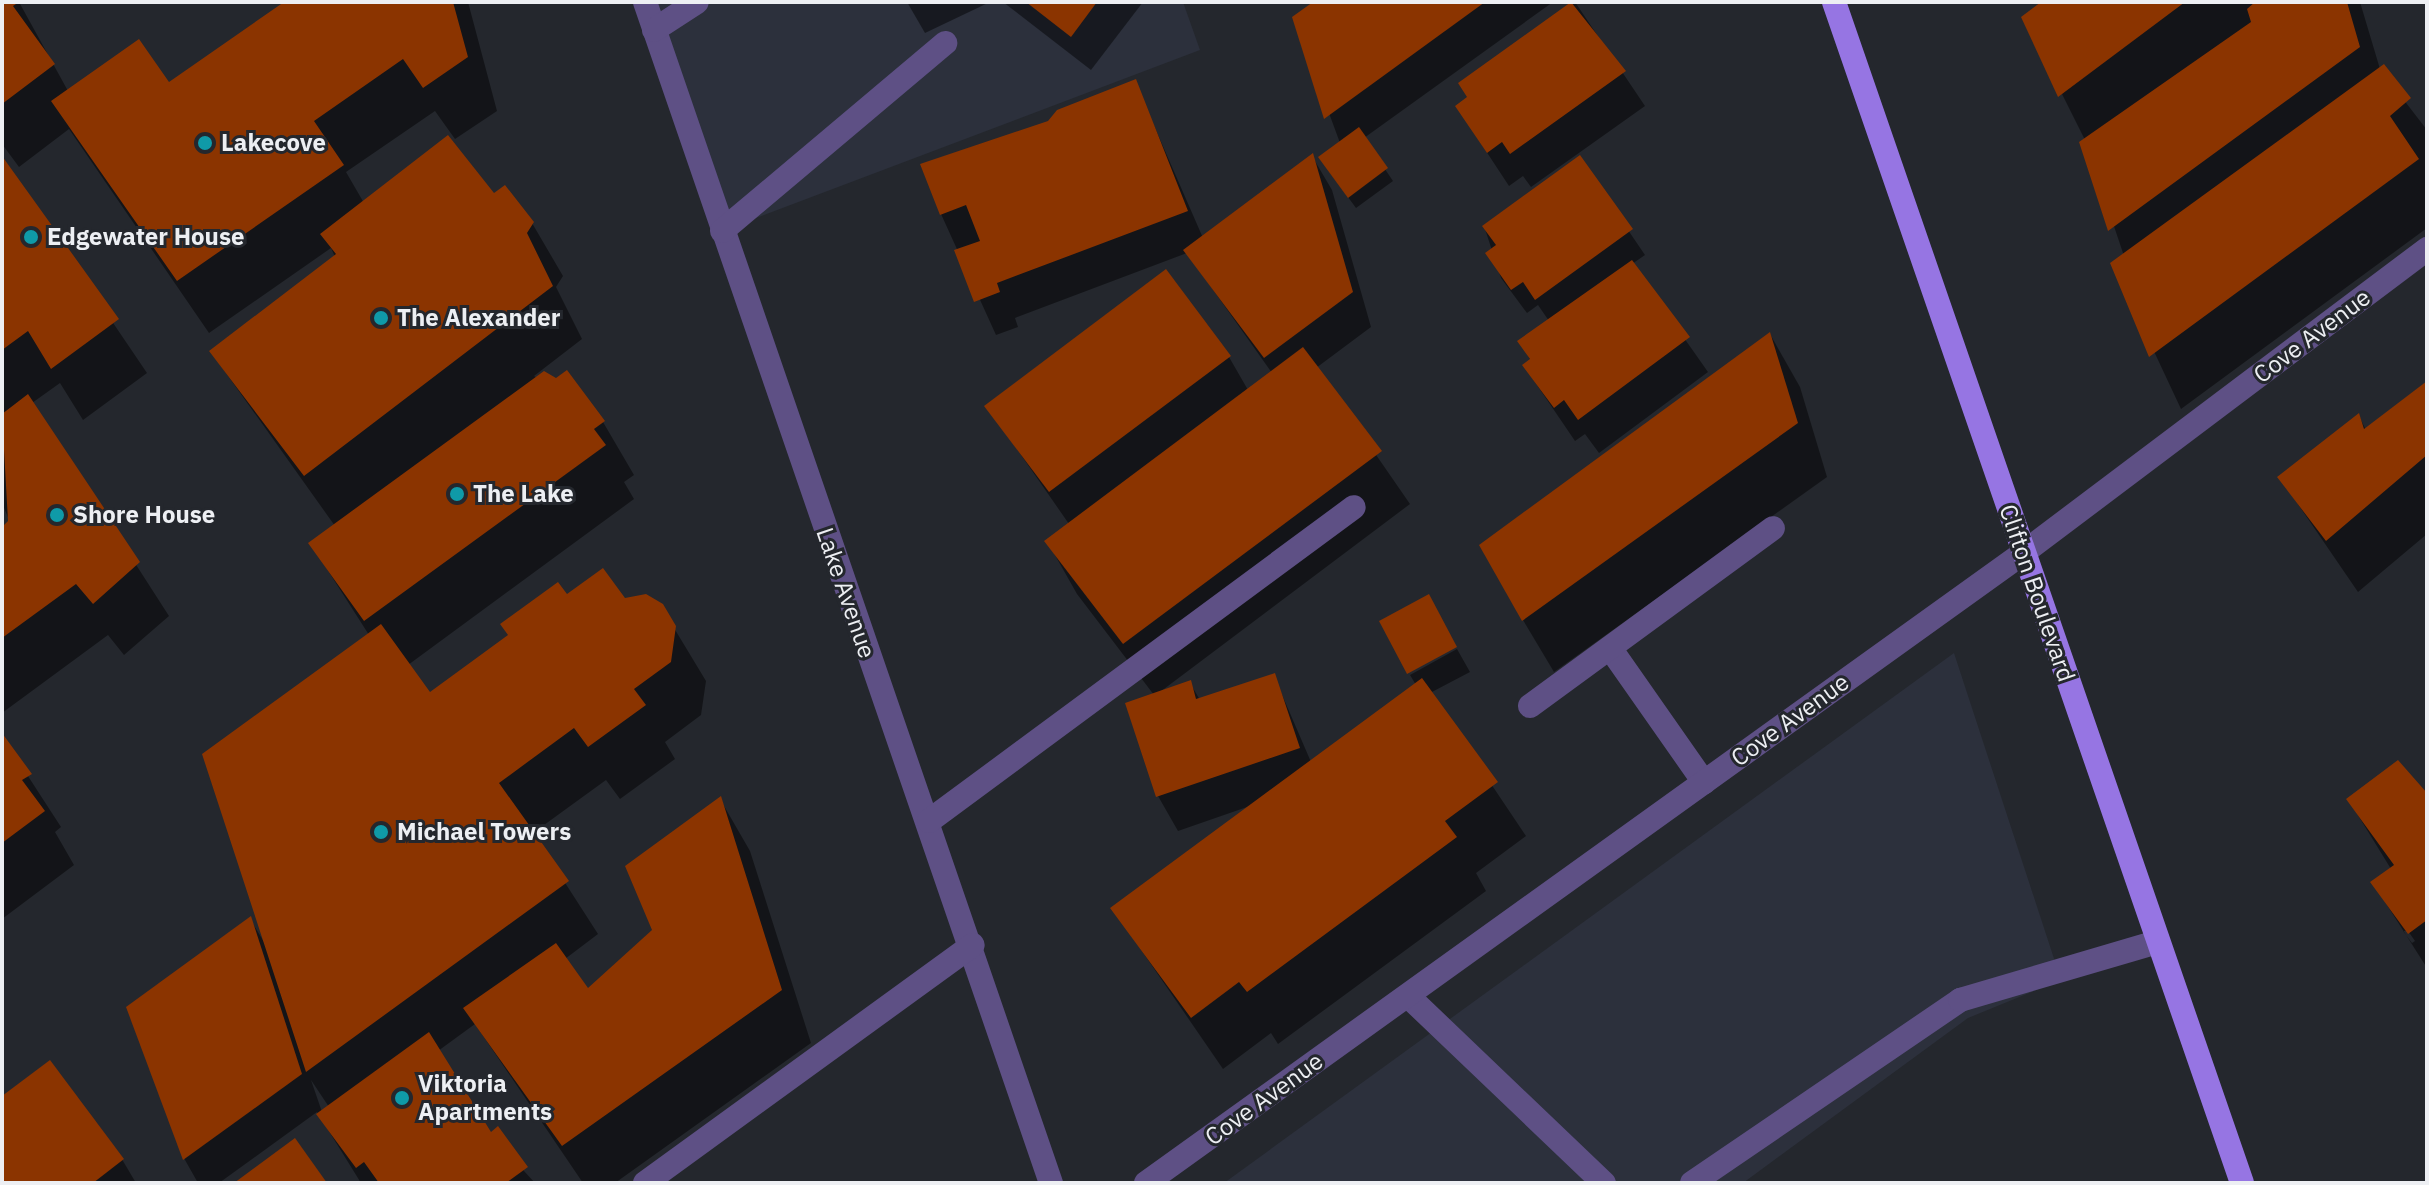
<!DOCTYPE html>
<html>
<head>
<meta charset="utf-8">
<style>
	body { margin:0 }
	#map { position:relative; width:2429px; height:1185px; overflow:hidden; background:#24272d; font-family:"IBM Plex Sans",sans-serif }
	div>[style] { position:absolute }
	.built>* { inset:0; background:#2c303c }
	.shadow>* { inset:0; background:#0007 }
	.building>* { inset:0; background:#8b3400 }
	.minor>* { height:24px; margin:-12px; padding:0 12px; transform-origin:12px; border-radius:12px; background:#5e5085 }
	.major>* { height:24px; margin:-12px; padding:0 12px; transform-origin:12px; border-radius:12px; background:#9675e3 }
	.dots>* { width:22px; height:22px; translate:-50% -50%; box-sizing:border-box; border:4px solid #24272d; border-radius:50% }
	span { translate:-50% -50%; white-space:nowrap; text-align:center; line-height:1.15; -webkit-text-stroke:6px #24272d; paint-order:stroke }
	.poi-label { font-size:24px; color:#edeff3; font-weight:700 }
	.left { translate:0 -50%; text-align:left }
	.street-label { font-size:24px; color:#edeff3 }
	.frame { position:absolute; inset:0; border:4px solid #edeff3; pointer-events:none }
</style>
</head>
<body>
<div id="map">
	<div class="built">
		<div style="clip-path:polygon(645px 2px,1183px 2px,1200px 50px,722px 231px)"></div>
		<div style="clip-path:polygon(1954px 653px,2061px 980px,1968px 1018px,1743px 1183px,1224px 1183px)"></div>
	</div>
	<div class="shadow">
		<div style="clip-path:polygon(evenodd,2px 2px,19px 2px,68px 91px,169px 85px,288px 2px,468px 2px,497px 111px,455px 139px,435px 111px,346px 172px,364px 203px,493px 196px,532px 223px,563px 276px,556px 287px,582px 339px,534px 376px,603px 422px,634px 475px,624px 482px,634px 499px,408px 665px,430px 695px,566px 597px,624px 600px,674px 628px,706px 681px,701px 715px,665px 742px,675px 759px,620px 799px,606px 780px,533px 833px,598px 934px,565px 959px,588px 991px,654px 930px,720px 799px,750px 851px,811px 1043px,615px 1183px,583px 1183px,475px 1024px,438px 1051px,490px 1134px,535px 1183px,361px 1183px,317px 1112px,219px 1183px,198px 1183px,185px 1160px,128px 1007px,250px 919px,264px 942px,369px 635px,311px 544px,335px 526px,211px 352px,335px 257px,331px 248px,209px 333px,69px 129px,19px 167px,2px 144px,2px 2px,311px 1080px,329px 1107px,322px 1112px,311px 1080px)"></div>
		<div style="clip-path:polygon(907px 2px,990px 2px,925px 33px)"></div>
		<div style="clip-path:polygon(1003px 2px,1143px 2px,1091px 70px)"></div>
		<div style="clip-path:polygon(1314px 2px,1553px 2px,1364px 138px,1393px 181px,1356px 208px,1328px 170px,1340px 143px,1294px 18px)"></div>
		<div style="clip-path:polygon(1575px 2px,1645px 106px,1531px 187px,1523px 176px,1509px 186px,1457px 107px,1469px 98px,1460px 84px)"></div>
		<div style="clip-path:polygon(2045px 2px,2360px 2px,2380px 69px,2427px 130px,2427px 228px,2181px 409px,2113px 264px,2124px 256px,2085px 140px,2024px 18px)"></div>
		<div style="clip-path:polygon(1135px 82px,1203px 238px,1312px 156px,1332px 190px,1371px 327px,1316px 368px,1410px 504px,1160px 692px,1190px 683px,1200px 700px,1274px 676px,1311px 762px,1416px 685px,1410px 675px,1457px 649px,1470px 672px,1430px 693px,1526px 836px,1476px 873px,1486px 891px,1278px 1044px,1271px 1033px,1223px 1069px,1113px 909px,1250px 806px,1178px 831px,1158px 796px,1127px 704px,1154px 695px,1077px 594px,1047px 541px,1069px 524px,987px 406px,1229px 357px,1248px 390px,1272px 373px,1187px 253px,1015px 318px,1018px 327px,996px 335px,941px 214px,1050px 123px)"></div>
		<div style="clip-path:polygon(1579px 158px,1645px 255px,1632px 264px,1708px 372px,1599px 453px,1585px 434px,1575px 441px,1524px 366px,1531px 361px,1520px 342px,1549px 321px,1538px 305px,1527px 313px,1501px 278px,1484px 226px)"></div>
		<div style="clip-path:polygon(2px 159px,147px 373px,83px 420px,60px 383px,32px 403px,169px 616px,124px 655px,108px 635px,2px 713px,2px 529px,10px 522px,2px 503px)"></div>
		<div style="clip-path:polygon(1770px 334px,1800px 387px,1827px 477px,1554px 672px,1523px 620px)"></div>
		<div style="clip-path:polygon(2427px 383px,2427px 534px,2358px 592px,2280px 478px,2359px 416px,2366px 430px)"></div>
		<div style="clip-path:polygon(2px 736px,61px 827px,55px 832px,74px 865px,2px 919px)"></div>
		<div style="clip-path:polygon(evenodd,2427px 795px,2427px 968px,2373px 883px,2391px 869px,2348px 799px,2427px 795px,2403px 931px,2408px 931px,2415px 941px,2412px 943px,2403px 931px)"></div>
		<div style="clip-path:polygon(50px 1063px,123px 1161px,136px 1183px,2px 1183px,2px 1098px)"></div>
	</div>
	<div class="building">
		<div style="clip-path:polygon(2px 2px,19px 2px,13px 6px,55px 64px,2px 104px)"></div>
		<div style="clip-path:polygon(284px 2px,453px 2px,468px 57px,423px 88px,403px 59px,314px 121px,344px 165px,177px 281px,51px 101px,139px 39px,169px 82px)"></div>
		<div style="clip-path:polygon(1026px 2px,1097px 2px,1071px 37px)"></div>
		<div style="clip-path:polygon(1313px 2px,1485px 2px,1324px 119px,1292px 17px)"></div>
		<div style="clip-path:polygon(1571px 2px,1626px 71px,1510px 154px,1502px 142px,1487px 153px,1455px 106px,1467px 97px,1458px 83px)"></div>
		<div style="clip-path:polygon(2041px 2px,2185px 2px,2058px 97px,2021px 17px)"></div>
		<div style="clip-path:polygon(2255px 2px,2347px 2px,2360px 47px,2108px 231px,2079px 142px,2251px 22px,2247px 9px)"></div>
		<div style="clip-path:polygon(2384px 64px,2411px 98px,2390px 116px,2419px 159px,2149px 357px,2110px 263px)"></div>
		<div style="clip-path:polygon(1136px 79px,1188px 211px,997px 283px,1000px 292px,974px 302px,954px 250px,980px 241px,966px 205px,940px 215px,920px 164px,1048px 121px,1057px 110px)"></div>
		<div style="clip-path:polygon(1359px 127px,1388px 168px,1348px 198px,1318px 157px)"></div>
		<div style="clip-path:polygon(448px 135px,494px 193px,505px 185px,534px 222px,527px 233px,553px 286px,304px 476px,209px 351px,336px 254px,320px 234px)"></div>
		<div style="clip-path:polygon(1313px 153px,1353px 292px,1264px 358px,1183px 250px)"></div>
		<div style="clip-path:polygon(1580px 155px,1633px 229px,1535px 300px,1523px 282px,1511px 290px,1485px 253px,1496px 245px,1482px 226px)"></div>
		<div style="clip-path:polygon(2px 156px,119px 319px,51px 369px,28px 331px,2px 350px)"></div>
		<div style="clip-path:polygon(1632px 260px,1690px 337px,1578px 420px,1564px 400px,1554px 408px,1522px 365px,1530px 359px,1517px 341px)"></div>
		<div style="clip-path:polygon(1166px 269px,1231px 356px,1049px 492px,984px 406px)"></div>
		<div style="clip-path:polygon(1770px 332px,1798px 423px,1522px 621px,1479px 545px)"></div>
		<div style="clip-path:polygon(1303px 347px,1382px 451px,1123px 644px,1044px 541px)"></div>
		<div style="clip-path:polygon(567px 370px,605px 421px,594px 429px,606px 445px,364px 621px,308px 543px,544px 371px,556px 378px)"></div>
		<div style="clip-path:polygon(2427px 381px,2427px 455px,2326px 541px,2277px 477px,2359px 413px,2364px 429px)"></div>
		<div style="clip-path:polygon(28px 394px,140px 562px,93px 604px,76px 584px,2px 638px,2px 527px,8px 521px,2px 414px)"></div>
		<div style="clip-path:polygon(603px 568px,625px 598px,646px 594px,663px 604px,676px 626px,671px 662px,634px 689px,646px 705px,588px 747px,574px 728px,499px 783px,569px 881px,306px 1072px,202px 754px,381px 624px,430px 692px,508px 635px,500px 624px,558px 582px,567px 594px)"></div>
		<div style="clip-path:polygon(1429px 594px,1457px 647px,1407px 674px,1379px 621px)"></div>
		<div style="clip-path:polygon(1275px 673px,1300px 748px,1156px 797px,1125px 703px,1191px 680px,1196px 699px)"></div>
		<div style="clip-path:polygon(1422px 678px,1498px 782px,1445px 821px,1457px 837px,1247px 992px,1239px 982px,1191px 1018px,1110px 908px)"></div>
		<div style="clip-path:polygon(2px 733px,32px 774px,22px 780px,45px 811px,2px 843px)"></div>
		<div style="clip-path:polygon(2398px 760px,2427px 793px,2427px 920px,2408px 934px,2370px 882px,2394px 865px,2346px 799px)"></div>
		<div style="clip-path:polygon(721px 796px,782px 990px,562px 1146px,463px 1008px,556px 943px,588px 988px,652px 930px,625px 866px)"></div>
		<div style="clip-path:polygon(251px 916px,302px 1074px,183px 1160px,126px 1007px)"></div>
		<div style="clip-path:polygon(429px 1032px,491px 1132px,498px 1126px,528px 1167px,506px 1183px,379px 1183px,364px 1162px,356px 1168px,316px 1114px)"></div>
		<div style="clip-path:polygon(50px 1060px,124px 1159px,93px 1183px,2px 1183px,2px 1096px)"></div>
		<div style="clip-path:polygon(295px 1138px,327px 1183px,234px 1183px)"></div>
	</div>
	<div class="minor">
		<div style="left:645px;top:2px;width:1249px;rotate:71.03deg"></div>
		<div style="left:654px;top:30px;width:51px;rotate:-33.1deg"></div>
		<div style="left:722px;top:231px;width:292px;rotate:-40.1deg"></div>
		<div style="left:1610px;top:648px;width:164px;rotate:55deg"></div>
		<div style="left:1530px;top:706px;width:301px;rotate:-36.2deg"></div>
		<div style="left:929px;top:821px;width:528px;rotate:-36.46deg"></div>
		<div style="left:1408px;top:996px;width:271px;rotate:43.7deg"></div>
		<div style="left:645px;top:1183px;width:405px;rotate:-36deg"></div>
		<div style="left:1146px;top:1183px;width:1080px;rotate:-35.69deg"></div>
		<div style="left:2023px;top:553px;width:506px;rotate:-36.96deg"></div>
		<div style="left:1692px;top:1183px;width:325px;rotate:-34.3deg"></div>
		<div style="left:1960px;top:1000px;width:205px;rotate:-16.4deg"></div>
	</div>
	<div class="major">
		<div style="left:1834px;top:2px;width:1249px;rotate:70.94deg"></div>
	</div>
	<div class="dots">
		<div style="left:205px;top:143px;background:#0f9aa8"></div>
		<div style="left:31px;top:237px;background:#0f9aa8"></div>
		<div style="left:381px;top:318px;background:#0f9aa8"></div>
		<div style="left:457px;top:494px;background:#0f9aa8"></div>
		<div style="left:57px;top:515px;background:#0f9aa8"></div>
		<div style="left:381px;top:832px;background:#0f9aa8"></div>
		<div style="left:402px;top:1098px;background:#0f9aa8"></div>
	</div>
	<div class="poi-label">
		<span class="left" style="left:221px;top:143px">Lakecove</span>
		<span class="left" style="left:47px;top:237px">Edgewater House</span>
		<span class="left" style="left:397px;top:318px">The Alexander</span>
		<span class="left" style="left:473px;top:494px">The Lake</span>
		<span class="left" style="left:73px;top:515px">Shore House</span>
		<span class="left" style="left:397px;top:832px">Michael Towers</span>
		<span class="left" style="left:418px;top:1098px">Viktoria<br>Apartments</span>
	</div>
	<div class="street-label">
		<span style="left:2312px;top:336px;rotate:-37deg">Cove Avenue</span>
		<span style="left:846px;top:593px;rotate:71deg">Lake Avenue</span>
		<span style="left:2037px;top:593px;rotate:71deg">Clifton Boulevard</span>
		<span style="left:1790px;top:720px;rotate:-36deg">Cove Avenue</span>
		<span style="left:1264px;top:1099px;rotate:-36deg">Cove Avenue</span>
	</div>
	<div class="frame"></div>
</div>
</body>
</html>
